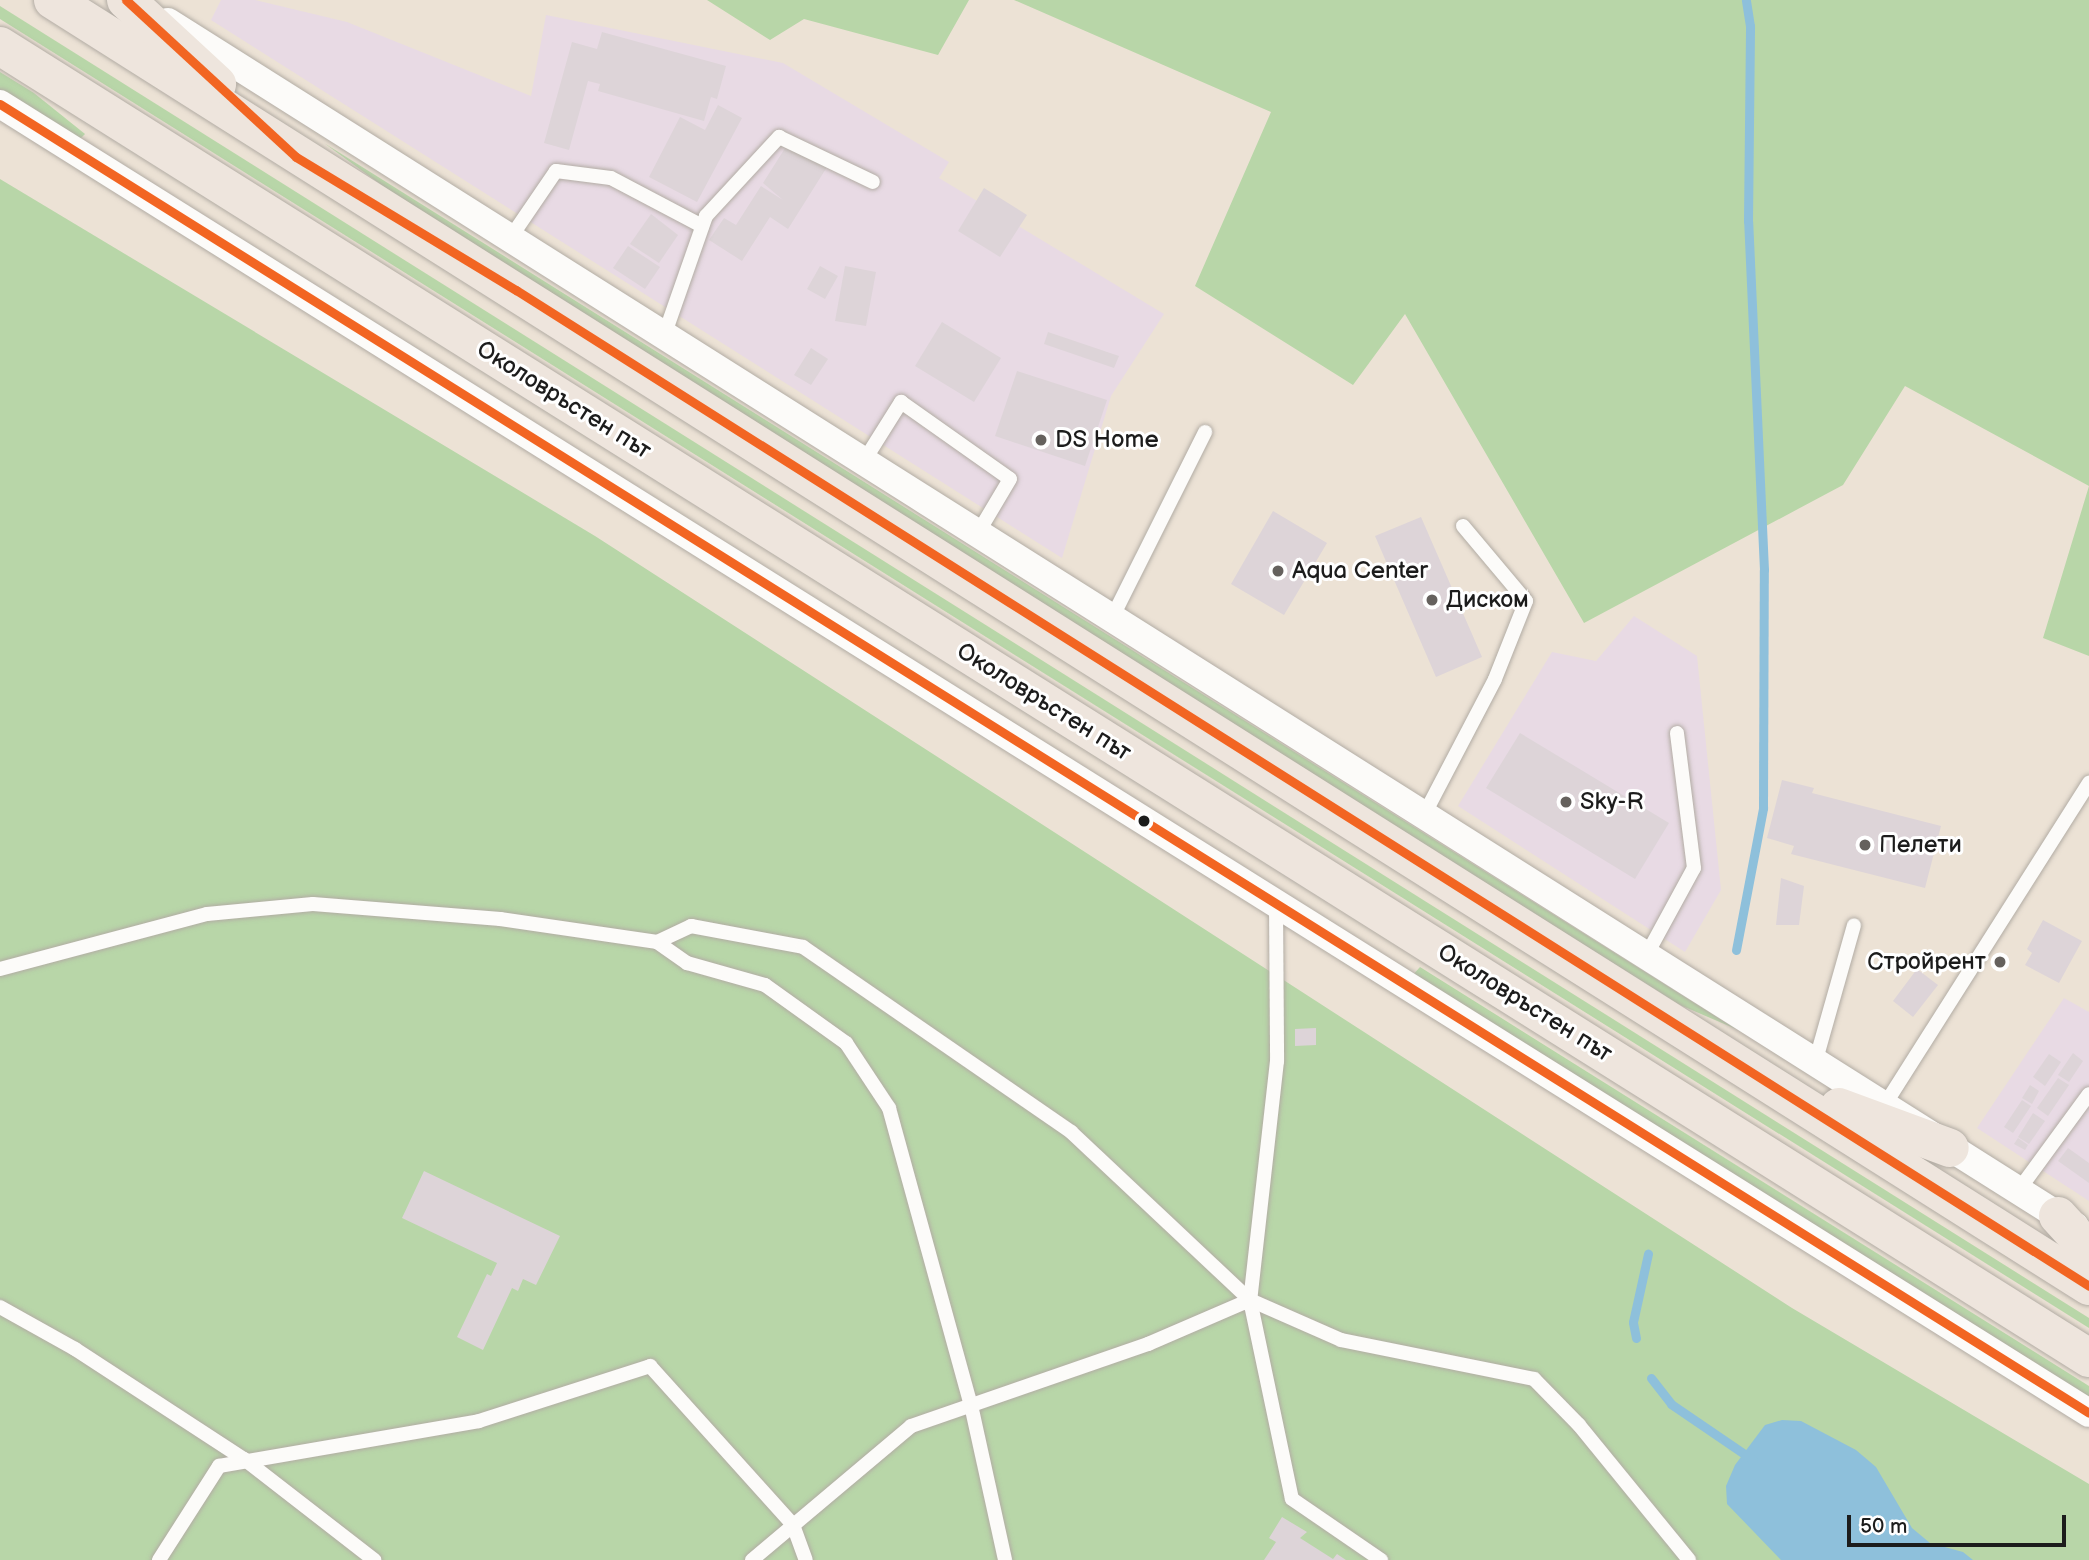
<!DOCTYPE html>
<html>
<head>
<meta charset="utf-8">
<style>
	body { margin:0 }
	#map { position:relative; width:2089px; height:1560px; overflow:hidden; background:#ece2d5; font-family:"Balsamiq Sans",sans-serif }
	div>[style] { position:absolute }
	.built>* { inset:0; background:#e8dae4 }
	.green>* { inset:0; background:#b8d6a8 }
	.water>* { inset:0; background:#8ec0db }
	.stream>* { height:9px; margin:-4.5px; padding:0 4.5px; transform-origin:4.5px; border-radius:4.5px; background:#8ec0db }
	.building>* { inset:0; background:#ddd4d8 }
	.roads { filter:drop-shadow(0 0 2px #b2aca4) drop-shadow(0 0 2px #b2aca4) }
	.lane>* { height:14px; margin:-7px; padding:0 7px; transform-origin:7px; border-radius:7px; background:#fcfbf9 }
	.street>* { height:28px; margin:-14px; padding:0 14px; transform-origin:14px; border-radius:14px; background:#fcfbf9 }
	.highway>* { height:38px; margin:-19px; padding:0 19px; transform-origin:19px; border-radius:19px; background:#eee5dd }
	.bus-1>* { height:9px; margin:-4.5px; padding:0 4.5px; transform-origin:4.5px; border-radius:4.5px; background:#f26522 }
	.dots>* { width:19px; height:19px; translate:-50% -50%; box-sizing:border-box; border:4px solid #fff; border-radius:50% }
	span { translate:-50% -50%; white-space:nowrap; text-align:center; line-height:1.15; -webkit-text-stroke:6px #fff; paint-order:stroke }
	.street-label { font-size:24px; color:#1c1c1c }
	.poi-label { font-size:24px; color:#1c1c1c }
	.left { translate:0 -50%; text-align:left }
	.right { translate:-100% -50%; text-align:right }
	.scale { position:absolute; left:1847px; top:1515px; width:219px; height:32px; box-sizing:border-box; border:4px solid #1c1c1c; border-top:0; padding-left:9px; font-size:21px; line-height:24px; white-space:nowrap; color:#1c1c1c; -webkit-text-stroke:5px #fff; paint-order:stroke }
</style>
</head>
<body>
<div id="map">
	<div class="built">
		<div style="clip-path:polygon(221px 0,255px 0,347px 22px,531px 96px,546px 15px,783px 63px,949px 162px,939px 178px,1164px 314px,1111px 396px,1062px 558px,211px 20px)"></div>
		<div style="clip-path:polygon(1634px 616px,1697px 656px,1721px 890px,1685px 952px,1458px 806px,1552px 652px,1596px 661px)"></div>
		<div style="clip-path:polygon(2064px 998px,2089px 1012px,2089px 1201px,1977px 1128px)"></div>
	</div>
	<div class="green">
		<div style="clip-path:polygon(707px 0,969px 0,938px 55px,804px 19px,770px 40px)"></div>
		<div style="clip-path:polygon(1014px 0,2089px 0,2089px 656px,2043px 638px,2089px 486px,1905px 386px,1843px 485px,1584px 623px,1405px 314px,1353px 385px,1195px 286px,1271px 112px)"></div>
		<div style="clip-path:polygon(0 6px,2089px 1318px,2089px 1328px,0 19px)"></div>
		<div style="clip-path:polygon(0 72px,34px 93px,85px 134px,79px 140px,0 90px)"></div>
		<div style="clip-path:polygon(324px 143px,1736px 1029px,1680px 1005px,439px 227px)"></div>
		<div style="clip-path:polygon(0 179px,595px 536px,1792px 1308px,2089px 1484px,2089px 1560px,0 1560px)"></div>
		<div style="clip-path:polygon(1420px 967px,2089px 1386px,2089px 1402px,1411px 977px)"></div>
	</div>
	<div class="water">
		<div style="clip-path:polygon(1782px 1420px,1801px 1421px,1856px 1450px,1876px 1467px,1912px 1528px,1930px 1543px,1963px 1552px,1973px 1560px,1781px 1560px,1727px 1504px,1726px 1486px,1735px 1465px,1765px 1425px)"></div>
	</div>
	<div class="stream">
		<div style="left:1736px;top:950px;width:145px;rotate:-79.2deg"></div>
		<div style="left:1763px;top:808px;width:238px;rotate:-89.8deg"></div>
		<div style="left:1764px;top:570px;width:349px;rotate:-92.6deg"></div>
		<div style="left:1748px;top:221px;width:195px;rotate:-89.4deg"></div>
		<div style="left:1750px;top:26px;width:26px;rotate:-99deg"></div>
		<div style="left:1636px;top:1338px;width:16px;rotate:-101deg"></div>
		<div style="left:1633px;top:1322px;width:70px;rotate:-77.6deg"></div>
		<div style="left:1651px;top:1378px;width:33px;rotate:52deg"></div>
		<div style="left:1671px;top:1404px;width:99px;rotate:34.3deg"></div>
	</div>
	<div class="building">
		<div style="clip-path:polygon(602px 32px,726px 66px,717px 99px,711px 97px,704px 121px,598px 91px,600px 84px,588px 81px,569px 150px,544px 143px,572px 42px,597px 49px)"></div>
		<div style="clip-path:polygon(718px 105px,742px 118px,697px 202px,649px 177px,680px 117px,705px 130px)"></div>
		<div style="clip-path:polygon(787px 145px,827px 167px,788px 229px,770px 217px,742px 261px,709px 240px,724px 218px,736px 225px,761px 186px,783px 200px,763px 183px)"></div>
		<div style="clip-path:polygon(984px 188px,1027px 215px,1000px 257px,958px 231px)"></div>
		<div style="clip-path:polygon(651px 214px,678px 235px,659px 263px,630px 244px)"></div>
		<div style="clip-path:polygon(628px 246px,660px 267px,645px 289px,613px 268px)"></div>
		<div style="clip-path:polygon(820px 266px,838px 276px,825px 299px,807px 289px)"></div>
		<div style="clip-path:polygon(845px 266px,876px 272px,866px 326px,835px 321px)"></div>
		<div style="clip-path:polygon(942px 322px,1001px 358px,974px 402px,915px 366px)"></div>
		<div style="clip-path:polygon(1048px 332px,1119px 356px,1114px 368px,1044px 344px)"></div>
		<div style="clip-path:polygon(811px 348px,828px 359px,811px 385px,794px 375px)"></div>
		<div style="clip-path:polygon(1017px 371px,1107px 400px,1085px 466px,995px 436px)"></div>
		<div style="clip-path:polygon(1273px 511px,1327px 543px,1284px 615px,1231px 584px)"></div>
		<div style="clip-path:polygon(1421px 517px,1482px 657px,1436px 677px,1375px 536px)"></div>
		<div style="clip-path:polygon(1520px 733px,1669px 823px,1635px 879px,1486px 788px)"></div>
		<div style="clip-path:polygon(1782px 780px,1814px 788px,1812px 793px,1941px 826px,1925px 888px,1791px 854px,1794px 846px,1767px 838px)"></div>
		<div style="clip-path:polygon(1781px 878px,1804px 886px,1799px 925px,1776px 925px)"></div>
		<div style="clip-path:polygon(2043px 920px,2082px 941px,2059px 983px,2025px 965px,2032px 953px,2027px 949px)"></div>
		<div style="clip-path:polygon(1917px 969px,1938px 985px,1913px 1017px,1893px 1001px)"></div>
		<div style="clip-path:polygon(1316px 1028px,1316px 1045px,1295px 1046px,1295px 1029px)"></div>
		<div style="clip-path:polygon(2073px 1053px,2083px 1061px,2069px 1082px,2058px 1075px)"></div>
		<div style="clip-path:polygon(2049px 1054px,2061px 1062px,2045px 1086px,2033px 1077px)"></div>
		<div style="clip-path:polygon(2058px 1078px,2069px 1085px,2048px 1116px,2037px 1108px)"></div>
		<div style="clip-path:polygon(2030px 1085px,2039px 1091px,2032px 1104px,2022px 1098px)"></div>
		<div style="clip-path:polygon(2022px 1100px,2031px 1106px,2013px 1133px,2004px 1127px)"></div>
		<div style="clip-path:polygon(2033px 1113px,2045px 1121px,2029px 1144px,2018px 1137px)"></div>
		<div style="clip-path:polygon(2018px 1138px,2028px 1145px,2025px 1150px,2014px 1144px)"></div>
		<div style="clip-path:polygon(2068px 1148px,2089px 1163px,2089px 1183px,2058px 1161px)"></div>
		<div style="clip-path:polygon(424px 1171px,560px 1236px,536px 1285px,523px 1279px,518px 1291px,512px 1288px,483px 1350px,457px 1337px,487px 1274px,491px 1276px,497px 1263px,402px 1218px)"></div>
		<div style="clip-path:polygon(1282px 1517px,1307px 1532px,1300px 1538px,1333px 1559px,1337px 1554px,1346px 1560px,1264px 1560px,1276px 1542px,1269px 1538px)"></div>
	</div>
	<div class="roads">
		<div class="lane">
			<div style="left:511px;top:237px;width:80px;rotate:-55.7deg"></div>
			<div style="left:556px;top:171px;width:55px;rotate:7.3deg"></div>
			<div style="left:611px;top:178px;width:103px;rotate:27.8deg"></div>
			<div style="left:664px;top:336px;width:127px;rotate:-70.7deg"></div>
			<div style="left:706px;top:216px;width:108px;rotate:-47.3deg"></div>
			<div style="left:779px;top:137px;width:104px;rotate:25.6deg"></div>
			<div style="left:864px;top:461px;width:70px;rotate:-57.9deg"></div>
			<div style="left:901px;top:402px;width:133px;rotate:35.2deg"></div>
			<div style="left:1010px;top:479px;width:63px;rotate:120.7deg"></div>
			<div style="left:1112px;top:618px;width:208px;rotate:-63.4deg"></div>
			<div style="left:1424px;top:815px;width:153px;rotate:-62.4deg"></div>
			<div style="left:1495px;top:679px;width:84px;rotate:-68.3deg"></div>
			<div style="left:1526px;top:601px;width:98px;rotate:-130deg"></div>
			<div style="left:1276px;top:904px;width:157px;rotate:89.6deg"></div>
			<div style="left:1277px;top:1061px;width:241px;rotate:96.4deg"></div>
			<div style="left:1250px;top:1300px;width:203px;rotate:78.1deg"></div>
			<div style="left:1292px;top:1499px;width:108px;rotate:34.4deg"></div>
			<div style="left:657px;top:942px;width:37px;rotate:35deg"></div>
			<div style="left:687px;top:963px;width:81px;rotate:15.8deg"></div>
			<div style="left:765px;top:985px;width:100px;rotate:35.6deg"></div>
			<div style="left:846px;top:1043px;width:78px;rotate:56.5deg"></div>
			<div style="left:889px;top:1108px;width:308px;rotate:74.6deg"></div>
			<div style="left:971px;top:1405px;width:159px;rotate:77.6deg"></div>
			<div style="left:1646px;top:956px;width:100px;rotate:-61.4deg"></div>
			<div style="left:1694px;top:868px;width:136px;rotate:-97.2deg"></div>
			<div style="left:0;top:969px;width:214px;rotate:-14.9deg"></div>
			<div style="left:207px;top:914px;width:106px;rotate:-5.4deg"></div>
			<div style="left:313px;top:904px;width:188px;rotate:4.6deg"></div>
			<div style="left:500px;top:919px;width:159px;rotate:8.3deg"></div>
			<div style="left:657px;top:942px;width:38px;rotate:-25deg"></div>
			<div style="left:691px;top:926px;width:114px;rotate:10.6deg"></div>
			<div style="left:803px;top:947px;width:326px;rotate:34.6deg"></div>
			<div style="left:1071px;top:1132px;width:245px;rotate:43.2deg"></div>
			<div style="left:1250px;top:1300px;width:99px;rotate:23.7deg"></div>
			<div style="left:1341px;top:1340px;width:197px;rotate:11.4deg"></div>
			<div style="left:1534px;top:1379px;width:64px;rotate:45.6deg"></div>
			<div style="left:1579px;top:1425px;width:174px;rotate:50.8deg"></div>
			<div style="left:1815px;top:1063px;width:143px;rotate:-74.2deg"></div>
			<div style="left:1884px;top:1106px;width:383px;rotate:-57.6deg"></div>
			<div style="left:2018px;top:1191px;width:120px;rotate:-53.8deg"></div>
			<div style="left:0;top:1307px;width:86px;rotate:29.2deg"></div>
			<div style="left:75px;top:1349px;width:202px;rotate:33.1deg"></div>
			<div style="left:244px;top:1459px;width:165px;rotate:37.8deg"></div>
			<div style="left:159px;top:1560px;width:112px;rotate:-57.4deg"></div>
			<div style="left:219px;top:1466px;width:264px;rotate:-9.8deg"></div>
			<div style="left:479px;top:1421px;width:180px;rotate:-17.8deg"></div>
			<div style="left:650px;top:1366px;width:214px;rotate:48deg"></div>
			<div style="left:793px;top:1525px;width:37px;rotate:70deg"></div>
			<div style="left:752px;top:1560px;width:208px;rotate:-40.1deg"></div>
			<div style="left:911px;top:1426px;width:251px;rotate:-19.1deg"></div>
			<div style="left:1148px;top:1344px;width:111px;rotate:-23.3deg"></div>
		</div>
		<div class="street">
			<div style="left:168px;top:22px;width:2255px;rotate:32.27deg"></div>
			<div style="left:0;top:104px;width:2465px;rotate:32.07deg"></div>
		</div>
		<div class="highway">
			<div style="left:53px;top:0;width:2408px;rotate:32.28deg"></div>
			<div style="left:126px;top:0;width:124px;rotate:42.7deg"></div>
			<div style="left:0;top:46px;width:2467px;rotate:32.13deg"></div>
			<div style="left:1839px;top:1107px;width:118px;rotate:20.3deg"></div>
			<div style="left:2058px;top:1216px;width:46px;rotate:47.6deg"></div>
		</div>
	</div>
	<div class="bus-1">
		<div style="left:126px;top:0;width:231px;rotate:42.7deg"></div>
		<div style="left:296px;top:157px;width:257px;rotate:31.2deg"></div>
		<div style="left:516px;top:290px;width:1862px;rotate:32.34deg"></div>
		<div style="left:0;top:104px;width:2465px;rotate:32.07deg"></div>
	</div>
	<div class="dots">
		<div style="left:1041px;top:440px;background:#65615d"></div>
		<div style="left:1278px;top:571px;background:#65615d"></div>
		<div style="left:1432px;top:600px;background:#65615d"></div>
		<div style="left:1566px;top:802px;background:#65615d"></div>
		<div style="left:1144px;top:821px;background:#1c1c1c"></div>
		<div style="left:1865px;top:845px;background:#65615d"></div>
		<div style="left:2000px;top:962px;background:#65615d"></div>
	</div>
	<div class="street-label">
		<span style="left:564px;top:400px;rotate:32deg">Околовръстен път</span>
		<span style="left:1044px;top:702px;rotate:32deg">Околовръстен път</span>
		<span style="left:1525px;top:1003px;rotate:32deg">Околовръстен път</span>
	</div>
	<div class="poi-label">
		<span class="left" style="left:1055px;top:440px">DS Home</span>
		<span class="left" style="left:1292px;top:571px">Aqua Center</span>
		<span class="left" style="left:1446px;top:600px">Диском</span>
		<span class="left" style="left:1580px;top:802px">Sky-R</span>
		<span class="left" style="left:1879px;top:845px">Пелети</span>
		<span class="right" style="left:1986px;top:962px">Стройрент</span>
	</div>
	<div class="scale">50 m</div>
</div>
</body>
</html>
